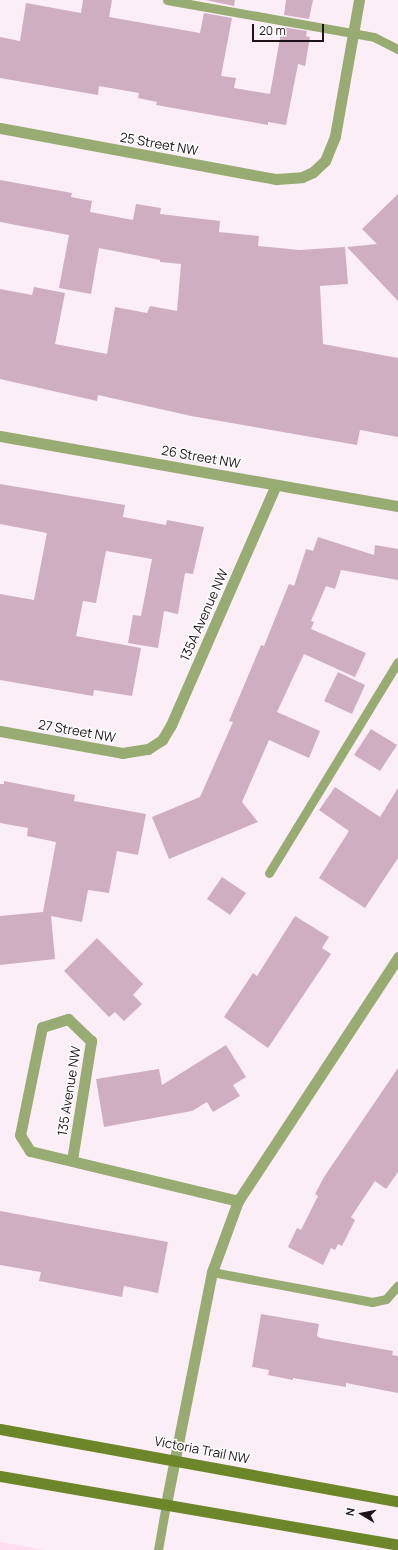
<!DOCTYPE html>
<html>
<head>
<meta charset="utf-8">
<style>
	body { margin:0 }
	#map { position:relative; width:398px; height:1550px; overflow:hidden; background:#fceef6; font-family:Manrope,sans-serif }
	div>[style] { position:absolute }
	.built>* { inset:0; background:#feddf0 }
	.building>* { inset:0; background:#cfaec1 }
	.service>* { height:9px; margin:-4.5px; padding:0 4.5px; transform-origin:4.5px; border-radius:4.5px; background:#98ab72 }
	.minor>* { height:11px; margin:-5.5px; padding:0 5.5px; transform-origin:5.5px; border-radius:5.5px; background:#98ab72 }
	.tertiary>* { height:11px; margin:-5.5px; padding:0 5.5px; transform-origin:5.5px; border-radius:5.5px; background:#98ab72 }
	.secondary>* { height:11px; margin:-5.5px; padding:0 5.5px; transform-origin:5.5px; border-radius:5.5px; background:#6d8629 }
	span { translate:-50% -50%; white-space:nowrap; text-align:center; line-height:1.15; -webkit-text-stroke:3px #fff; paint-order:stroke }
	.street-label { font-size:13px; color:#1e1219 }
	.north { position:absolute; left:342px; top:1494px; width:40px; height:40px; -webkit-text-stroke:3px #fff; paint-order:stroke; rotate:280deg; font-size:11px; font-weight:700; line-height:16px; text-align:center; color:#1e1219 }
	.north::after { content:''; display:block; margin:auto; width:14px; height:18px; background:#1e1219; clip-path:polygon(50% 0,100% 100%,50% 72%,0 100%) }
	.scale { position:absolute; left:252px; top:24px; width:72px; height:18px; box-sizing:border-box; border:2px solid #1e1219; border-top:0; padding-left:5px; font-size:12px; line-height:14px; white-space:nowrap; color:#1e1219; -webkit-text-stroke:3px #fff; paint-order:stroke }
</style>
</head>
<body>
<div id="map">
	<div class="built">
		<div style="clip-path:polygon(0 1542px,45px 1550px,0 1550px)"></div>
	</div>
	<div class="building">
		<div style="clip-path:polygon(83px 0,112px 0,109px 17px,200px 33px,204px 13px,232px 18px,221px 76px,236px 78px,234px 88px,270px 94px,282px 27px,307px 31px,306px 36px,310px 37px,305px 66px,298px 64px,286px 125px,268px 122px,268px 125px,156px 105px,157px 102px,138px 98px,139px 93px,99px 86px,98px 95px,0 78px,0 37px,20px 41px,26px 3px,81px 13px)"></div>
		<div style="clip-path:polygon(206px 0,235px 0,234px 6px)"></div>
		<div style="clip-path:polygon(286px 0,313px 0,309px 19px,284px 15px)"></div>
		<div style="clip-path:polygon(0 180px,72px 193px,71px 197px,92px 201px,90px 212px,133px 220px,136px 204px,161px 208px,160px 214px,220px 221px,219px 232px,259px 236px,258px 246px,300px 250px,345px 247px,348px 284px,320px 286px,323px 344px,398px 358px,398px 437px,360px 430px,357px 445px,191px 416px,98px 395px,97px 401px,0 379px,0 289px,32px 295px,34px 287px,65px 293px,55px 344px,107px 354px,115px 307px,147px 313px,150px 306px,177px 311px,181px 264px,160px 262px,160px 260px,99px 248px,91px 294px,59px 288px,69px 235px,0 222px)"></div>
		<div style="clip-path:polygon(398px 194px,398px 301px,347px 247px,377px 244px,362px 229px)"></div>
		<div style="clip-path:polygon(0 484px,125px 505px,123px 517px,166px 525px,167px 520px,204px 527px,193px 574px,185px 573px,178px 614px,164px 611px,158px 648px,128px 643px,133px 615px,141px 616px,152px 559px,106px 551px,96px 603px,83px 601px,76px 636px,141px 648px,132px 696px,94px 690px,93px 696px,0 680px,0 594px,34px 600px,47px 533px,0 524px)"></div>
		<div style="clip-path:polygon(318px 537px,374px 555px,375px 545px,398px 549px,398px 580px,341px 570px,335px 589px,326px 586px,311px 621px,314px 622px,311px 629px,366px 653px,355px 677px,304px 654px,277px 712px,320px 731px,309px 758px,269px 740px,242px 802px,258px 822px,169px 859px,152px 817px,200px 797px,233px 722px,229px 721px,261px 645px,264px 646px,289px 584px,294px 586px,306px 549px,313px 551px)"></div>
		<div style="clip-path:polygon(338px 672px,365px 685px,352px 714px,324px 701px)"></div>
		<div style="clip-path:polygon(371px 729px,397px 745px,380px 771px,354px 755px)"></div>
		<div style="clip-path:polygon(4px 781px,75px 795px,74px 801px,146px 814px,138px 855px,117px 851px,109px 893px,88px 890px,82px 922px,51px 916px,55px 959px,0 965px,0 916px,43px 912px,56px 842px,27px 836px,28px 828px,0 823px,0 784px,4px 784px)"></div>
		<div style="clip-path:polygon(335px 787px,380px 817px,398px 788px,398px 858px,365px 908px,319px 878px,349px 831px,319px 810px)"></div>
		<div style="clip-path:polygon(222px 877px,246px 893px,230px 915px,207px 899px)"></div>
		<div style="clip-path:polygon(295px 916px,329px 937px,322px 948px,331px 954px,268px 1048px,224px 1017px,253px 973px,257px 976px)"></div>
		<div style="clip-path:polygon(97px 938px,143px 984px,133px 995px,142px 1004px,124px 1021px,115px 1012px,109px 1017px,64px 971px)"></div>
		<div style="clip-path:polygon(226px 1045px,246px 1077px,233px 1085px,240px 1096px,213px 1112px,207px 1102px,192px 1111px,104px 1127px,96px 1079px,159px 1069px,162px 1085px)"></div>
		<div style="clip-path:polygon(398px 1068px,398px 1172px,386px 1189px,375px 1181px,351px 1217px,355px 1220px,342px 1246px,338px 1244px,335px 1250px,331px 1248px,323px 1265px,288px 1247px,297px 1228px,301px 1230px,318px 1196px,315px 1194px,324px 1177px)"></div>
		<div style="clip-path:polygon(0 1211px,168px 1242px,158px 1293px,124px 1286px,122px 1297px,39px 1281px,41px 1272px,0 1265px)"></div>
		<div style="clip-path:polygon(261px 1314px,319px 1324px,317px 1336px,320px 1338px,393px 1351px,392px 1355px,398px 1356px,398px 1393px,346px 1383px,346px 1387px,293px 1378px,293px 1380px,268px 1375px,269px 1370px,252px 1367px)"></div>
	</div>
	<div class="service">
		<div style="left:167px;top:0;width:210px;rotate:10.1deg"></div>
		<div style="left:374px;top:37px;width:27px;rotate:27deg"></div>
		<div style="left:269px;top:873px;width:247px;rotate:-58.6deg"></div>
		<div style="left:212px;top:1272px;width:163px;rotate:10.6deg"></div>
		<div style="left:372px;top:1302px;width:14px;rotate:-12deg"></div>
		<div style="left:386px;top:1299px;width:18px;rotate:-49deg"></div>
		<div style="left:158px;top:1550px;width:47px;rotate:-80.1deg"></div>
	</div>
	<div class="minor">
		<div style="left:0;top:128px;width:281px;rotate:10.5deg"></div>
		<div style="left:276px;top:179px;width:26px;rotate:-4deg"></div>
		<div style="left:302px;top:177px;width:12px;rotate:-24deg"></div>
		<div style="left:313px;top:172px;width:16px;rotate:-43deg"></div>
		<div style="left:325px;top:161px;width:27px;rotate:-68deg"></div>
		<div style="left:335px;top:136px;width:138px;rotate:-80deg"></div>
		<div style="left:0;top:436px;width:404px;rotate:10deg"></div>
		<div style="left:0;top:731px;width:124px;rotate:10.2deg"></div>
		<div style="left:122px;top:753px;width:26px;rotate:-9deg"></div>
		<div style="left:148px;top:749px;width:17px;rotate:-33deg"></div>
		<div style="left:162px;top:740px;width:17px;rotate:-59deg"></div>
		<div style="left:171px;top:725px;width:262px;rotate:-66.4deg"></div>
		<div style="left:72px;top:1160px;width:121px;rotate:-80.9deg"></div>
		<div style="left:91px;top:1041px;width:32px;rotate:-136deg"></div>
		<div style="left:68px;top:1019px;width:27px;rotate:163deg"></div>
		<div style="left:42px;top:1027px;width:110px;rotate:101.5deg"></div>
		<div style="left:20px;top:1135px;width:19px;rotate:58deg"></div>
		<div style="left:30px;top:1151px;width:214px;rotate:13.5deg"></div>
	</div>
	<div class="tertiary">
		<div style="left:166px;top:1504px;width:237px;rotate:-78.8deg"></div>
		<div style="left:212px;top:1272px;width:76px;rotate:-69.9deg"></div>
		<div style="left:238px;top:1201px;width:292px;rotate:-56.7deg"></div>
	</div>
	<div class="secondary">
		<div style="left:0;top:1429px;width:404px;rotate:10.3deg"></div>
		<div style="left:0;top:1476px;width:404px;rotate:9.8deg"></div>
	</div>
	<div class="street-label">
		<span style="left:159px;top:144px;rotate:10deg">25 Street NW</span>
		<span style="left:201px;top:457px;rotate:10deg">26 Street NW</span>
		<span style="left:204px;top:615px;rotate:-66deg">135A Avenue NW</span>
		<span style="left:77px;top:731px;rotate:10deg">27 Street NW</span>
		<span style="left:69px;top:1091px;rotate:-81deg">135 Avenue NW</span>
		<span style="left:202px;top:1450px;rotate:11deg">Victoria Trail NW</span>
	</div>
	<div class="north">N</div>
	<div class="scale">20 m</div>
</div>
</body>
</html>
